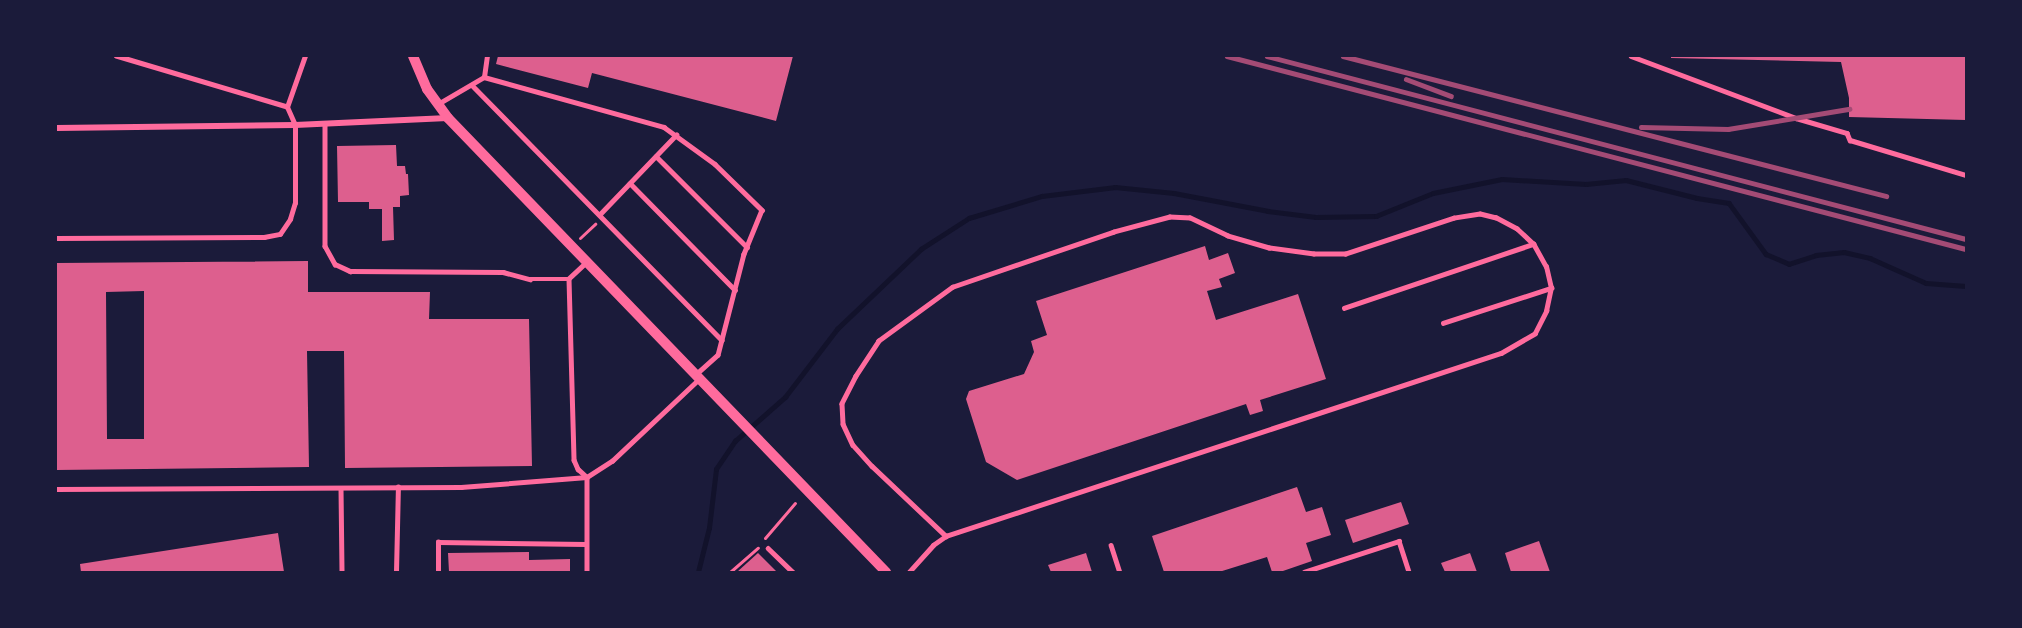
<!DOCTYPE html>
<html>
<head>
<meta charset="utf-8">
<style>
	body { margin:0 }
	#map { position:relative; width:2022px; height:628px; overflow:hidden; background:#1b1b3a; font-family:"DejaVu Sans",sans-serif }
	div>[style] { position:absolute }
	.stream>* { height:4.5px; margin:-2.25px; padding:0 2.25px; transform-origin:2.25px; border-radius:2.25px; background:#12122b }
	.building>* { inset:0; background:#dd5f8e }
	.path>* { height:3px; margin:-1.5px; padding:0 1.5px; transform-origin:1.5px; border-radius:1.5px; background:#ff6b9d }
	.service>* { height:4.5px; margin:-2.25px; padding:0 2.25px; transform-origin:2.25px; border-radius:2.25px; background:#ff6b9d }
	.minor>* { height:6px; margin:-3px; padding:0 3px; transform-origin:3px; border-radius:3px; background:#ff6b9d }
	.tertiary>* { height:10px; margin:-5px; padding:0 5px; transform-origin:5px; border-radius:5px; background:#ff6b9d }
	.rail>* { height:4.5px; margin:-2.25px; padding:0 2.25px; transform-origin:2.25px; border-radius:2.25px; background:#a44b75 }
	span { translate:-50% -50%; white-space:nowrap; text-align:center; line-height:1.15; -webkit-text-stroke:4.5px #1b1b3a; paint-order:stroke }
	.frame { position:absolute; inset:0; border:57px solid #1b1b3a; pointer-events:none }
</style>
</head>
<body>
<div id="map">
	<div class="stream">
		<div style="left:698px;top:572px;width:45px;rotate:-76deg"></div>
		<div style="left:709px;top:528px;width:59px;rotate:-83.2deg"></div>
		<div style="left:716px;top:469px;width:34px;rotate:-56deg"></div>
		<div style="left:735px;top:441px;width:67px;rotate:-41.3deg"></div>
		<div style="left:785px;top:397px;width:86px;rotate:-52.6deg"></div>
		<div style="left:837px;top:329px;width:116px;rotate:-43.6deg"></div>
		<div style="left:921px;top:249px;width:57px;rotate:-32.9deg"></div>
		<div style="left:969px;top:218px;width:76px;rotate:-16.8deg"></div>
		<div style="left:1042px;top:196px;width:74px;rotate:-7deg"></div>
		<div style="left:1115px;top:187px;width:59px;rotate:5.8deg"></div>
		<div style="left:1174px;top:193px;width:96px;rotate:10.8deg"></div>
		<div style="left:1268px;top:211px;width:48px;rotate:7.1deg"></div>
		<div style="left:1316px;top:217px;width:60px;rotate:-1deg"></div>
		<div style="left:1376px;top:216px;width:61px;rotate:-22deg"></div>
		<div style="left:1433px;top:193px;width:70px;rotate:-11.5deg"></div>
		<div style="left:1502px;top:179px;width:84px;rotate:3.4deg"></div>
		<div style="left:1586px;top:184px;width:40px;rotate:-5.7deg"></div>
		<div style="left:1626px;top:180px;width:73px;rotate:14.2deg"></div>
		<div style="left:1697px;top:198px;width:32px;rotate:9deg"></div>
		<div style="left:1729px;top:203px;width:63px;rotate:54deg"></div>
		<div style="left:1766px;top:254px;width:25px;rotate:23deg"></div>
		<div style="left:1789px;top:264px;width:28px;rotate:-18deg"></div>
		<div style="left:1816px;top:255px;width:28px;rotate:-6deg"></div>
		<div style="left:1844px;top:252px;width:27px;rotate:13deg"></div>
		<div style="left:1870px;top:258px;width:61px;rotate:24.1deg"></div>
		<div style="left:1926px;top:283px;width:40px;rotate:4.3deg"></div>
	</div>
	<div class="building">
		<div style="clip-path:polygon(498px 56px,793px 56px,776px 121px,592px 73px,588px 88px,496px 64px)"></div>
		<div style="clip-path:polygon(1671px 56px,1966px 56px,1966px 120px,1849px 117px,1849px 98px,1841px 62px,1671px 58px)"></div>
		<div style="clip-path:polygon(396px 145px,397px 166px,405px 166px,406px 174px,408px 174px,409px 195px,400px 196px,400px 207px,393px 207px,394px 240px,382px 241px,382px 209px,369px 209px,369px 202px,338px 202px,337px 146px)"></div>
		<div style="clip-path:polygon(1205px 246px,1209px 260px,1228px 253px,1235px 273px,1219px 279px,1222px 287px,1207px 291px,1216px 320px,1298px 294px,1326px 379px,1260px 400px,1263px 411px,1250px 415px,1246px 404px,1017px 480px,986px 462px,966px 399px,969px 391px,1024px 374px,1034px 352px,1031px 341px,1047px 335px,1036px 301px)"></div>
		<div style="clip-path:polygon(evenodd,308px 261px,308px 292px,430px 292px,429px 319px,529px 319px,532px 466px,345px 468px,344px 351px,307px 351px,309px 467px,56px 470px,56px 263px,308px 261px,144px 291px,144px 439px,107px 439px,106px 292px,144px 291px)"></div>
		<div style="clip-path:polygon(1297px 487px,1306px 512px,1322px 507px,1331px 535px,1306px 543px,1312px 561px,1280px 572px,1272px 572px,1267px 557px,1219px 572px,1164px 572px,1152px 536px)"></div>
		<div style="clip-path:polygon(1401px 502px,1409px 524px,1353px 543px,1345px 520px)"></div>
		<div style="clip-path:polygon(278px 533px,284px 572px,81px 572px,80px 564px)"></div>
		<div style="clip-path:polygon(1539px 541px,1550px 572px,1511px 572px,1505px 553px)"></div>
		<div style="clip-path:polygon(529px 552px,529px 560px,570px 559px,570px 572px,449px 572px,448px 553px)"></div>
		<div style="clip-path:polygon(758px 553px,777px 572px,737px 572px)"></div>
		<div style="clip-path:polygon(1086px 553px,1092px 572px,1051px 572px,1048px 565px)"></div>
		<div style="clip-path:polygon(1470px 553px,1477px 572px,1445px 572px,1441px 563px)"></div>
	</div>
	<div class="path">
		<div style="left:580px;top:238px;width:21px;rotate:-43deg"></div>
		<div style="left:765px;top:538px;width:46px;rotate:-49.4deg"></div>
		<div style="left:730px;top:572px;width:37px;rotate:-41deg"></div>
	</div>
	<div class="service">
		<div style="left:1631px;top:56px;width:176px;rotate:20.6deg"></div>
		<div style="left:1796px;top:118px;width:53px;rotate:16.4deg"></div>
		<div style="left:1847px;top:133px;width:8px;rotate:67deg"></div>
		<div style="left:1850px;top:140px;width:121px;rotate:16.8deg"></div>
		<div style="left:484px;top:77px;width:21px;rotate:-82deg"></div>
		<div style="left:472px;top:85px;width:357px;rotate:45.6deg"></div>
		<div style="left:438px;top:104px;width:53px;rotate:-30.4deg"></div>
		<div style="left:484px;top:77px;width:187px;rotate:15.5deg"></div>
		<div style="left:664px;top:127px;width:63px;rotate:36deg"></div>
		<div style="left:715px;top:164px;width:66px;rotate:44.4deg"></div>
		<div style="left:762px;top:210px;width:48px;rotate:112.2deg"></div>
		<div style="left:744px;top:254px;width:104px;rotate:104.4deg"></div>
		<div style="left:718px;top:355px;width:28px;rotate:138deg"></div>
		<div style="left:287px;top:107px;width:54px;rotate:-70.6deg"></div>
		<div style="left:325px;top:124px;width:122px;rotate:90deg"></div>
		<div style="left:325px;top:246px;width:21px;rotate:61deg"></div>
		<div style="left:335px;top:264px;width:17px;rotate:25deg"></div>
		<div style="left:350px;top:271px;width:153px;rotate:0.4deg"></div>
		<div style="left:503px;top:272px;width:28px;rotate:15deg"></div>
		<div style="left:530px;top:279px;width:39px"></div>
		<div style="left:656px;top:156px;width:129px;rotate:45deg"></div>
		<div style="left:630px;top:183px;width:150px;rotate:45.5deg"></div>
		<div style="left:600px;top:214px;width:110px;rotate:-46.1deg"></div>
		<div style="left:56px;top:238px;width:208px;rotate:-0.3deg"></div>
		<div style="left:264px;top:237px;width:16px;rotate:-11deg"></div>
		<div style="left:280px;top:234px;width:18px;rotate:-56deg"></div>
		<div style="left:290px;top:219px;width:17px;rotate:-73deg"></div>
		<div style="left:295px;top:203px;width:78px;rotate:-90deg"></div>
		<div style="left:295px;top:125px;width:20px;rotate:-114deg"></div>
		<div style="left:287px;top:107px;width:178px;rotate:-163.4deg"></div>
		<div style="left:586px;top:263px;width:23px;rotate:137deg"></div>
		<div style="left:569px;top:279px;width:181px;rotate:88.4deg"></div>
		<div style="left:574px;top:460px;width:10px;rotate:66deg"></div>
		<div style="left:578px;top:469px;width:12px;rotate:42deg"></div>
		<div style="left:587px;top:477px;width:95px;rotate:90deg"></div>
		<div style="left:1344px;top:308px;width:200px;rotate:-18.7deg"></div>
		<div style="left:1443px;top:323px;width:114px;rotate:-18deg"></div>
		<div style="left:341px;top:488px;width:84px;rotate:89.3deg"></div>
		<div style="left:56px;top:489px;width:405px;rotate:-0.3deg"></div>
		<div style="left:461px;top:487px;width:126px;rotate:-4.5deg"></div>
		<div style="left:587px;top:477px;width:30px;rotate:-33deg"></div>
		<div style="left:612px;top:461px;width:120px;rotate:-43.3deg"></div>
		<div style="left:1111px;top:545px;width:28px;rotate:72deg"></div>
		<div style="left:768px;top:548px;width:35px;rotate:44deg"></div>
		<div style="left:396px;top:572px;width:85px;rotate:-88.7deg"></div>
		<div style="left:438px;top:572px;width:30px;rotate:-90deg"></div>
		<div style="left:438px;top:542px;width:148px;rotate:0.8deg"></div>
		<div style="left:909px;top:572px;width:36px;rotate:-48deg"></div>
		<div style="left:933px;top:545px;width:16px;rotate:-35deg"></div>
		<div style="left:946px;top:536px;width:584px;rotate:-18.25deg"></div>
		<div style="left:1501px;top:353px;width:39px;rotate:-30deg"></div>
		<div style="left:1535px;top:333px;width:25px;rotate:-63deg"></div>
		<div style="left:1546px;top:311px;width:24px;rotate:-78deg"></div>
		<div style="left:1551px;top:288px;width:22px;rotate:-103deg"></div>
		<div style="left:1546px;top:267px;width:26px;rotate:-119deg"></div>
		<div style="left:1533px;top:244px;width:22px;rotate:-137deg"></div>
		<div style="left:1517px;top:229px;width:24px;rotate:-152deg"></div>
		<div style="left:1496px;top:218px;width:16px;rotate:-166deg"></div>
		<div style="left:1480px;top:214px;width:26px;rotate:171deg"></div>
		<div style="left:1454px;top:218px;width:114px;rotate:161.6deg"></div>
		<div style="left:1346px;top:254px;width:32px;rotate:180deg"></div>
		<div style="left:1314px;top:254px;width:45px;rotate:-172.4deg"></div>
		<div style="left:1269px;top:248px;width:43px;rotate:-163.7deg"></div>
		<div style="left:1228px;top:236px;width:42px;rotate:-154.7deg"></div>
		<div style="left:1190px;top:218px;width:20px;rotate:-177deg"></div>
		<div style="left:1170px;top:217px;width:58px;rotate:165deg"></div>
		<div style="left:1114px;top:232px;width:170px;rotate:161.1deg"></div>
		<div style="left:953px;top:287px;width:92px;rotate:143.9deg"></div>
		<div style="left:879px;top:341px;width:42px;rotate:123.3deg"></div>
		<div style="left:856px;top:376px;width:31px;rotate:117deg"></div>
		<div style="left:842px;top:404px;width:20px;rotate:87deg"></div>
		<div style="left:843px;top:424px;width:23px;rotate:65deg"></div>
		<div style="left:853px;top:445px;width:28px;rotate:48deg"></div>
		<div style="left:872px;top:466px;width:102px;rotate:43.4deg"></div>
		<div style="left:1304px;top:572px;width:100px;rotate:-18.1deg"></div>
		<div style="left:1399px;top:541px;width:33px;rotate:72deg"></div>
	</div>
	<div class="minor">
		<div style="left:56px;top:128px;width:239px;rotate:-0.7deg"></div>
		<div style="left:295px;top:125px;width:153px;rotate:-2.6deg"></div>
	</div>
	<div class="tertiary">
		<div style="left:413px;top:56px;width:36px;rotate:67deg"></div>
		<div style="left:427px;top:89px;width:36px;rotate:54deg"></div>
		<div style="left:448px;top:118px;width:631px;rotate:46.03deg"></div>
	</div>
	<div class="rail">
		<div style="left:1227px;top:56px;width:764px;rotate:14.64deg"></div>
		<div style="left:1267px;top:56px;width:723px;rotate:14.67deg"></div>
		<div style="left:1343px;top:56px;width:561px;rotate:14.46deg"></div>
		<div style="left:1406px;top:79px;width:48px;rotate:20.7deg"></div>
		<div style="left:1641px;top:127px;width:87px;rotate:1.3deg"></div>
		<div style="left:1728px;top:129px;width:123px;rotate:-9.4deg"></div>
	</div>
	<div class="frame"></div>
</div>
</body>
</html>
